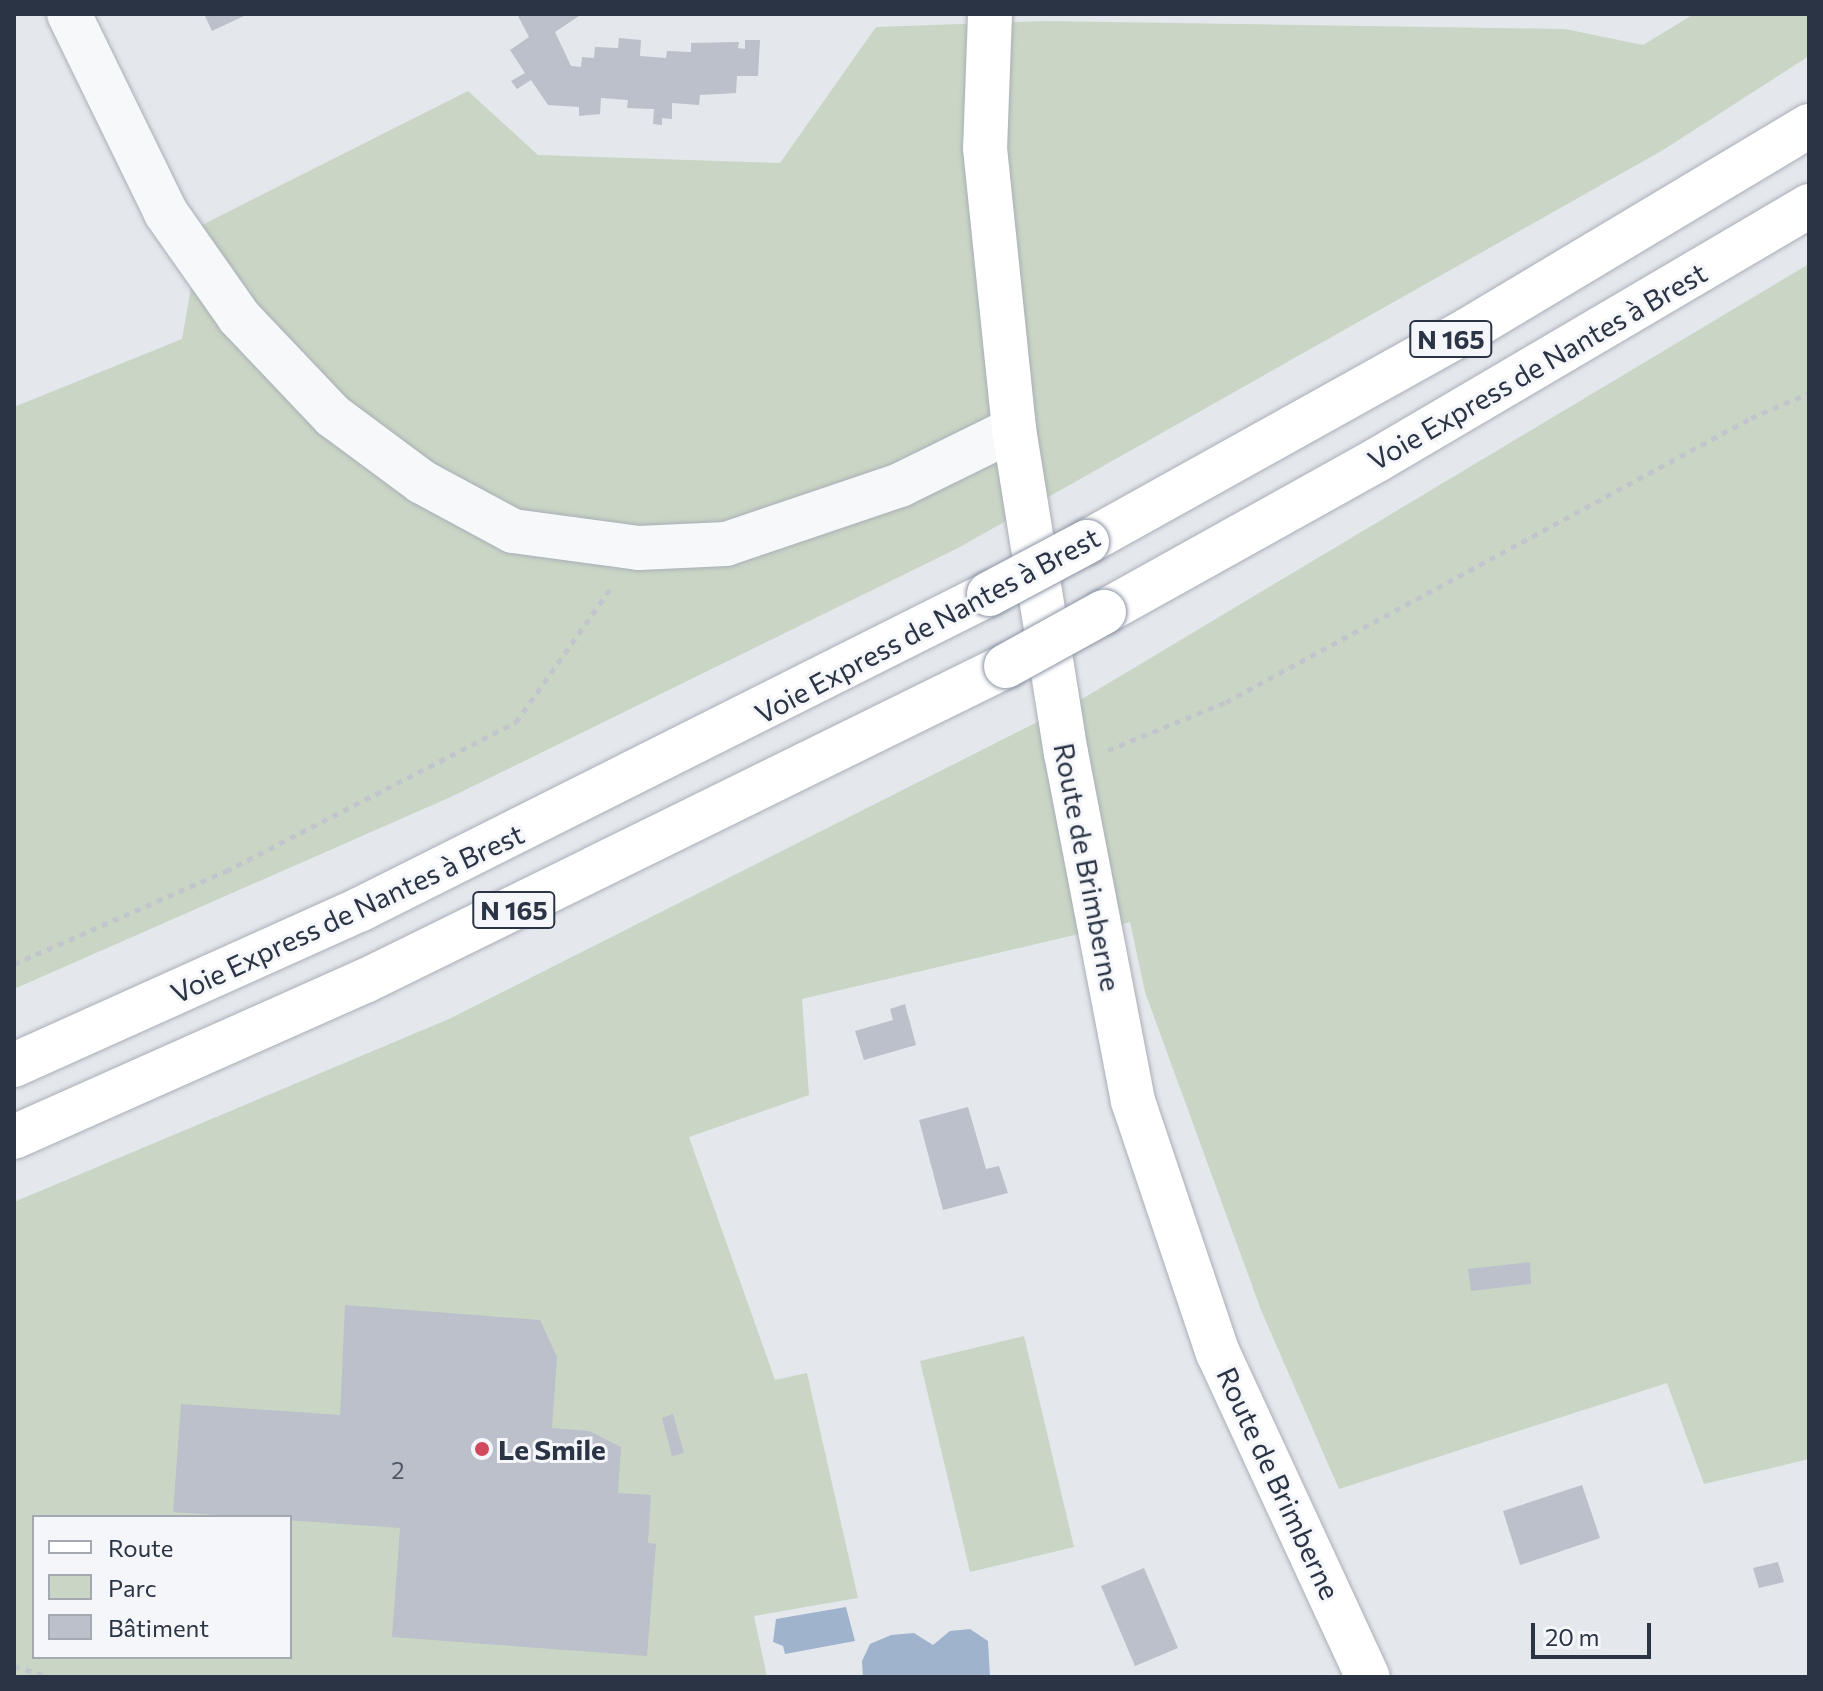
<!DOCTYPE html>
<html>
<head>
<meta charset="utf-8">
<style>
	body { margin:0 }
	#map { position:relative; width:1823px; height:1691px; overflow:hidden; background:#e4e7ec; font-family:Commissioner,sans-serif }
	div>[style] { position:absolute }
	.green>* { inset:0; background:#c9d6c5 }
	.water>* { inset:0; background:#9fb4cc }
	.building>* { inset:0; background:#bbc0ca }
	.path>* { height:5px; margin-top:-2.5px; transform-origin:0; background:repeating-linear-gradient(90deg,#c2c5cb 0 6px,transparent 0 12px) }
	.roads { filter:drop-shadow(0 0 2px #a9aeb7) drop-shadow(0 0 2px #a9aeb7) }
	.street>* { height:44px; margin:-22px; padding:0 22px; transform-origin:22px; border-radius:22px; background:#f7f8fa }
	.secondary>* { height:44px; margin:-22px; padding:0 22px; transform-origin:22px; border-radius:22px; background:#fff }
	.highway>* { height:44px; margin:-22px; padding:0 22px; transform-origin:22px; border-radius:22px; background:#fff }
	.bridges { filter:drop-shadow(0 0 2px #8b94a3) drop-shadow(0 0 2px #8b94a3) }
	.highway-bridge>* { height:44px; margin:-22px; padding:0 22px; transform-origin:22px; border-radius:22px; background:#fff }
	.dots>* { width:22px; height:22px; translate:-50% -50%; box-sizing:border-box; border:4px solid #f4f6f9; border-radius:50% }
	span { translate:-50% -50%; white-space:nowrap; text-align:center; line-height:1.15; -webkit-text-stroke:6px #f4f6f9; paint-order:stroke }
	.number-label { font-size:24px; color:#4f5766 }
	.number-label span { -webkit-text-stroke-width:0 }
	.shield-label span { padding:2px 6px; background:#f4f6f9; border:2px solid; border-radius:6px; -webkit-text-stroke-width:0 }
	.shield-label { font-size:26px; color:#2b3445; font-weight:700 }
	.street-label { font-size:28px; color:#2b3445 }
	.poi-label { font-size:28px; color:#2b3445; font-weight:700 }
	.left { translate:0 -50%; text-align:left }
	.frame { position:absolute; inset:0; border:16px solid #2b3445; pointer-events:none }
	.legend { position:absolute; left:32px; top:1515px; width:260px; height:144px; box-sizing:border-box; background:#f4f6f9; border:2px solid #a4a8b1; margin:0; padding:10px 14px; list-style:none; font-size:24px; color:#2b3445 }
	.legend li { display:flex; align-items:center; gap:16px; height:40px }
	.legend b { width:40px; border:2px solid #a4a8b1 }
	.scale { position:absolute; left:1531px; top:1623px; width:120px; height:36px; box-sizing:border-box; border:4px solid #2b3445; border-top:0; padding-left:10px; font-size:24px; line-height:28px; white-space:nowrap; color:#2b3445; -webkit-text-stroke:6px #f4f6f9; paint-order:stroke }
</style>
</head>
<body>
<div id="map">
	<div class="green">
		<div style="clip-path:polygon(1694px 14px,1809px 14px,1809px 56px,1663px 150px,958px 548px,453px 796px,14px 989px,14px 407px,182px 339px,202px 225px,468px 91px,538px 155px,780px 163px,876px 27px,1044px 21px,1565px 29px,1643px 45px)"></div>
		<div style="clip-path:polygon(evenodd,1809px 264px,1809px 1459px,1704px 1484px,1667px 1383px,1339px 1489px,1261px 1310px,1145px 992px,1130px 922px,802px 999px,809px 1095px,689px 1137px,775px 1380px,807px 1373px,858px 1598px,754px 1616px,767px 1677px,14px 1677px,14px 1202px,449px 1019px,1077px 702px,1809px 264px,34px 1517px,290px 1517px,290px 1657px,34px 1657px,34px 1517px)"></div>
		<div style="clip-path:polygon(1024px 1336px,1074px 1547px,970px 1572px,920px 1361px)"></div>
	</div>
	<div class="water">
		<div style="clip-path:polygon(846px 1607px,855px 1641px,785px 1654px,783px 1646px,773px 1642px,776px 1619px)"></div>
		<div style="clip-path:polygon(970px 1629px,988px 1641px,990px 1677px,863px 1677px,862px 1661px,870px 1644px,891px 1635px,914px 1633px,933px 1645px,950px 1631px)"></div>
	</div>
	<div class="building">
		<div style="clip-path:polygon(204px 14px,248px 14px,212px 31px)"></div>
		<div style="clip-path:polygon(517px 14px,582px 14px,555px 32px,571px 66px,581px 67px,582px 57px,594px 58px,595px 47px,618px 48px,619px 38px,641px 40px,640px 56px,666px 58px,667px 51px,691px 52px,691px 43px,739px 42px,738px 48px,745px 49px,745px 40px,760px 40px,758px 76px,737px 76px,736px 93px,700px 95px,699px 105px,672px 103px,672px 119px,662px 118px,662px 125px,653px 124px,654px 109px,627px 108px,628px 100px,601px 98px,600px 114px,579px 116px,579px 107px,548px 105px,531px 80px,517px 89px,511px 81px,525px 73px,510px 50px,529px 37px)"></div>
		<div style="clip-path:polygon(905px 1004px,916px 1045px,864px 1060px,855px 1031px,893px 1020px,890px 1009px)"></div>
		<div style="clip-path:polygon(968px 1107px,986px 1169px,999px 1166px,1008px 1193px,943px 1210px,919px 1120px)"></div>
		<div style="clip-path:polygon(1530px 1262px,1531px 1284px,1471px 1291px,1468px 1269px)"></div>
		<div style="clip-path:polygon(345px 1305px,540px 1320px,557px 1357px,552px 1428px,589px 1431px,621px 1447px,618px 1493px,651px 1495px,648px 1543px,656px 1544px,647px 1656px,392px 1637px,400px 1528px,173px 1512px,181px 1404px,340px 1415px)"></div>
		<div style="clip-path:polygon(673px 1414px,684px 1453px,672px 1456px,662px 1418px)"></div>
		<div style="clip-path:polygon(1582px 1485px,1600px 1538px,1520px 1565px,1503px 1511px)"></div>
		<div style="clip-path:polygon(1778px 1562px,1784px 1582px,1759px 1588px,1753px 1568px)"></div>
		<div style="clip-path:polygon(1144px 1568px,1178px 1648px,1135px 1666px,1101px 1586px)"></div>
	</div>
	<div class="path">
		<div style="left:1108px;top:750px;width:127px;rotate:-22.1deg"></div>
		<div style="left:1226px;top:702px;width:597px;rotate:-28.41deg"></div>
		<div style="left:1751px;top:418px;width:63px;rotate:-23.3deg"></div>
		<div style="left:14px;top:964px;width:232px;rotate:-23.7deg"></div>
		<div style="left:226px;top:871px;width:326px;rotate:-27.2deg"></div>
		<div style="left:516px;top:722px;width:164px;rotate:-54.7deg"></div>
		<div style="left:14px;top:1666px;width:39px;rotate:17deg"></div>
	</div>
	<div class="roads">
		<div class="street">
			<div style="left:69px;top:14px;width:221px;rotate:64deg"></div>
			<div style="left:166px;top:213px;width:127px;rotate:54.9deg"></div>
			<div style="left:239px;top:317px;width:137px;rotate:46.5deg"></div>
			<div style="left:333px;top:416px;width:111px;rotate:36.6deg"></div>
			<div style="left:422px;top:482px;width:103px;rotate:28.3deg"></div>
			<div style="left:513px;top:531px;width:127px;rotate:7.7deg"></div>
			<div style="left:639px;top:548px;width:87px;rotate:-2.6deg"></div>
			<div style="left:726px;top:544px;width:184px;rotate:-18.7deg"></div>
			<div style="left:900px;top:485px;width:127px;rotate:-26.2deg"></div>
		</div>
		<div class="secondary">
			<div style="left:990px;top:14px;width:134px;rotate:92.1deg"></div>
			<div style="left:985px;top:148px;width:282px;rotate:84.1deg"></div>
			<div style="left:1014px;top:429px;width:328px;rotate:80.9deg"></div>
			<div style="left:1066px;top:753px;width:354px;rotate:79.1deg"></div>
			<div style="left:1133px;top:1101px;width:266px;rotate:71.4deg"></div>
			<div style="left:1218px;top:1353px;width:357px;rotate:65.2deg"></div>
		</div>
		<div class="highway">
			<div style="left:1087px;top:542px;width:436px;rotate:-29.1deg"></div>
			<div style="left:1468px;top:330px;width:397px;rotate:-30.9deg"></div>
			<div style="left:1104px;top:612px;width:312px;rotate:-29.1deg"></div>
			<div style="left:1377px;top:460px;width:501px;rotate:-30.45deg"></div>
			<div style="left:14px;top:1065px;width:378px;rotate:-24.2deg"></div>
			<div style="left:359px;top:910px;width:705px;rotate:-26.64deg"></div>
			<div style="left:14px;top:1137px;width:384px;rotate:-24deg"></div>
			<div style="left:365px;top:981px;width:714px;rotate:-26.17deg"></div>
		</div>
	</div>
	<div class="bridges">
		<div class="highway-bridge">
			<div style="left:989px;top:594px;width:111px;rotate:-28deg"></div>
			<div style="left:1006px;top:666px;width:112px;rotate:-28.9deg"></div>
		</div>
	</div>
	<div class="dots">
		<div style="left:482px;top:1449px;background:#d1495b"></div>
	</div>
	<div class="number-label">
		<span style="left:398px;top:1470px">2</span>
	</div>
	<div class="shield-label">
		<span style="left:1451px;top:339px">N 165</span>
		<span style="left:514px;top:910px">N 165</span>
	</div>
	<div class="street-label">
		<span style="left:1537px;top:366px;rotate:-30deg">Voie Express de Nantes à Brest</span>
		<span style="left:927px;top:625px;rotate:-28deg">Voie Express de Nantes à Brest</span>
		<span style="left:1088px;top:867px;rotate:79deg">Route de Brimberne</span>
		<span style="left:347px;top:913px;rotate:-25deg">Voie Express de Nantes à Brest</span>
		<span style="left:1279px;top:1483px;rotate:65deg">Route de Brimberne</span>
	</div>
	<div class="poi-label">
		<span class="left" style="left:498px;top:1449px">Le Smile</span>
	</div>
	<div class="frame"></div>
	<ul class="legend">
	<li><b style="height:10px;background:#fff"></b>Route</li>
	<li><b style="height:22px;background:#c9d6c5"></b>Parc</li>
	<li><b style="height:22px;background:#bbc0ca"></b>Bâtiment</li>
	</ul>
	<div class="scale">20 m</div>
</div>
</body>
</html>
